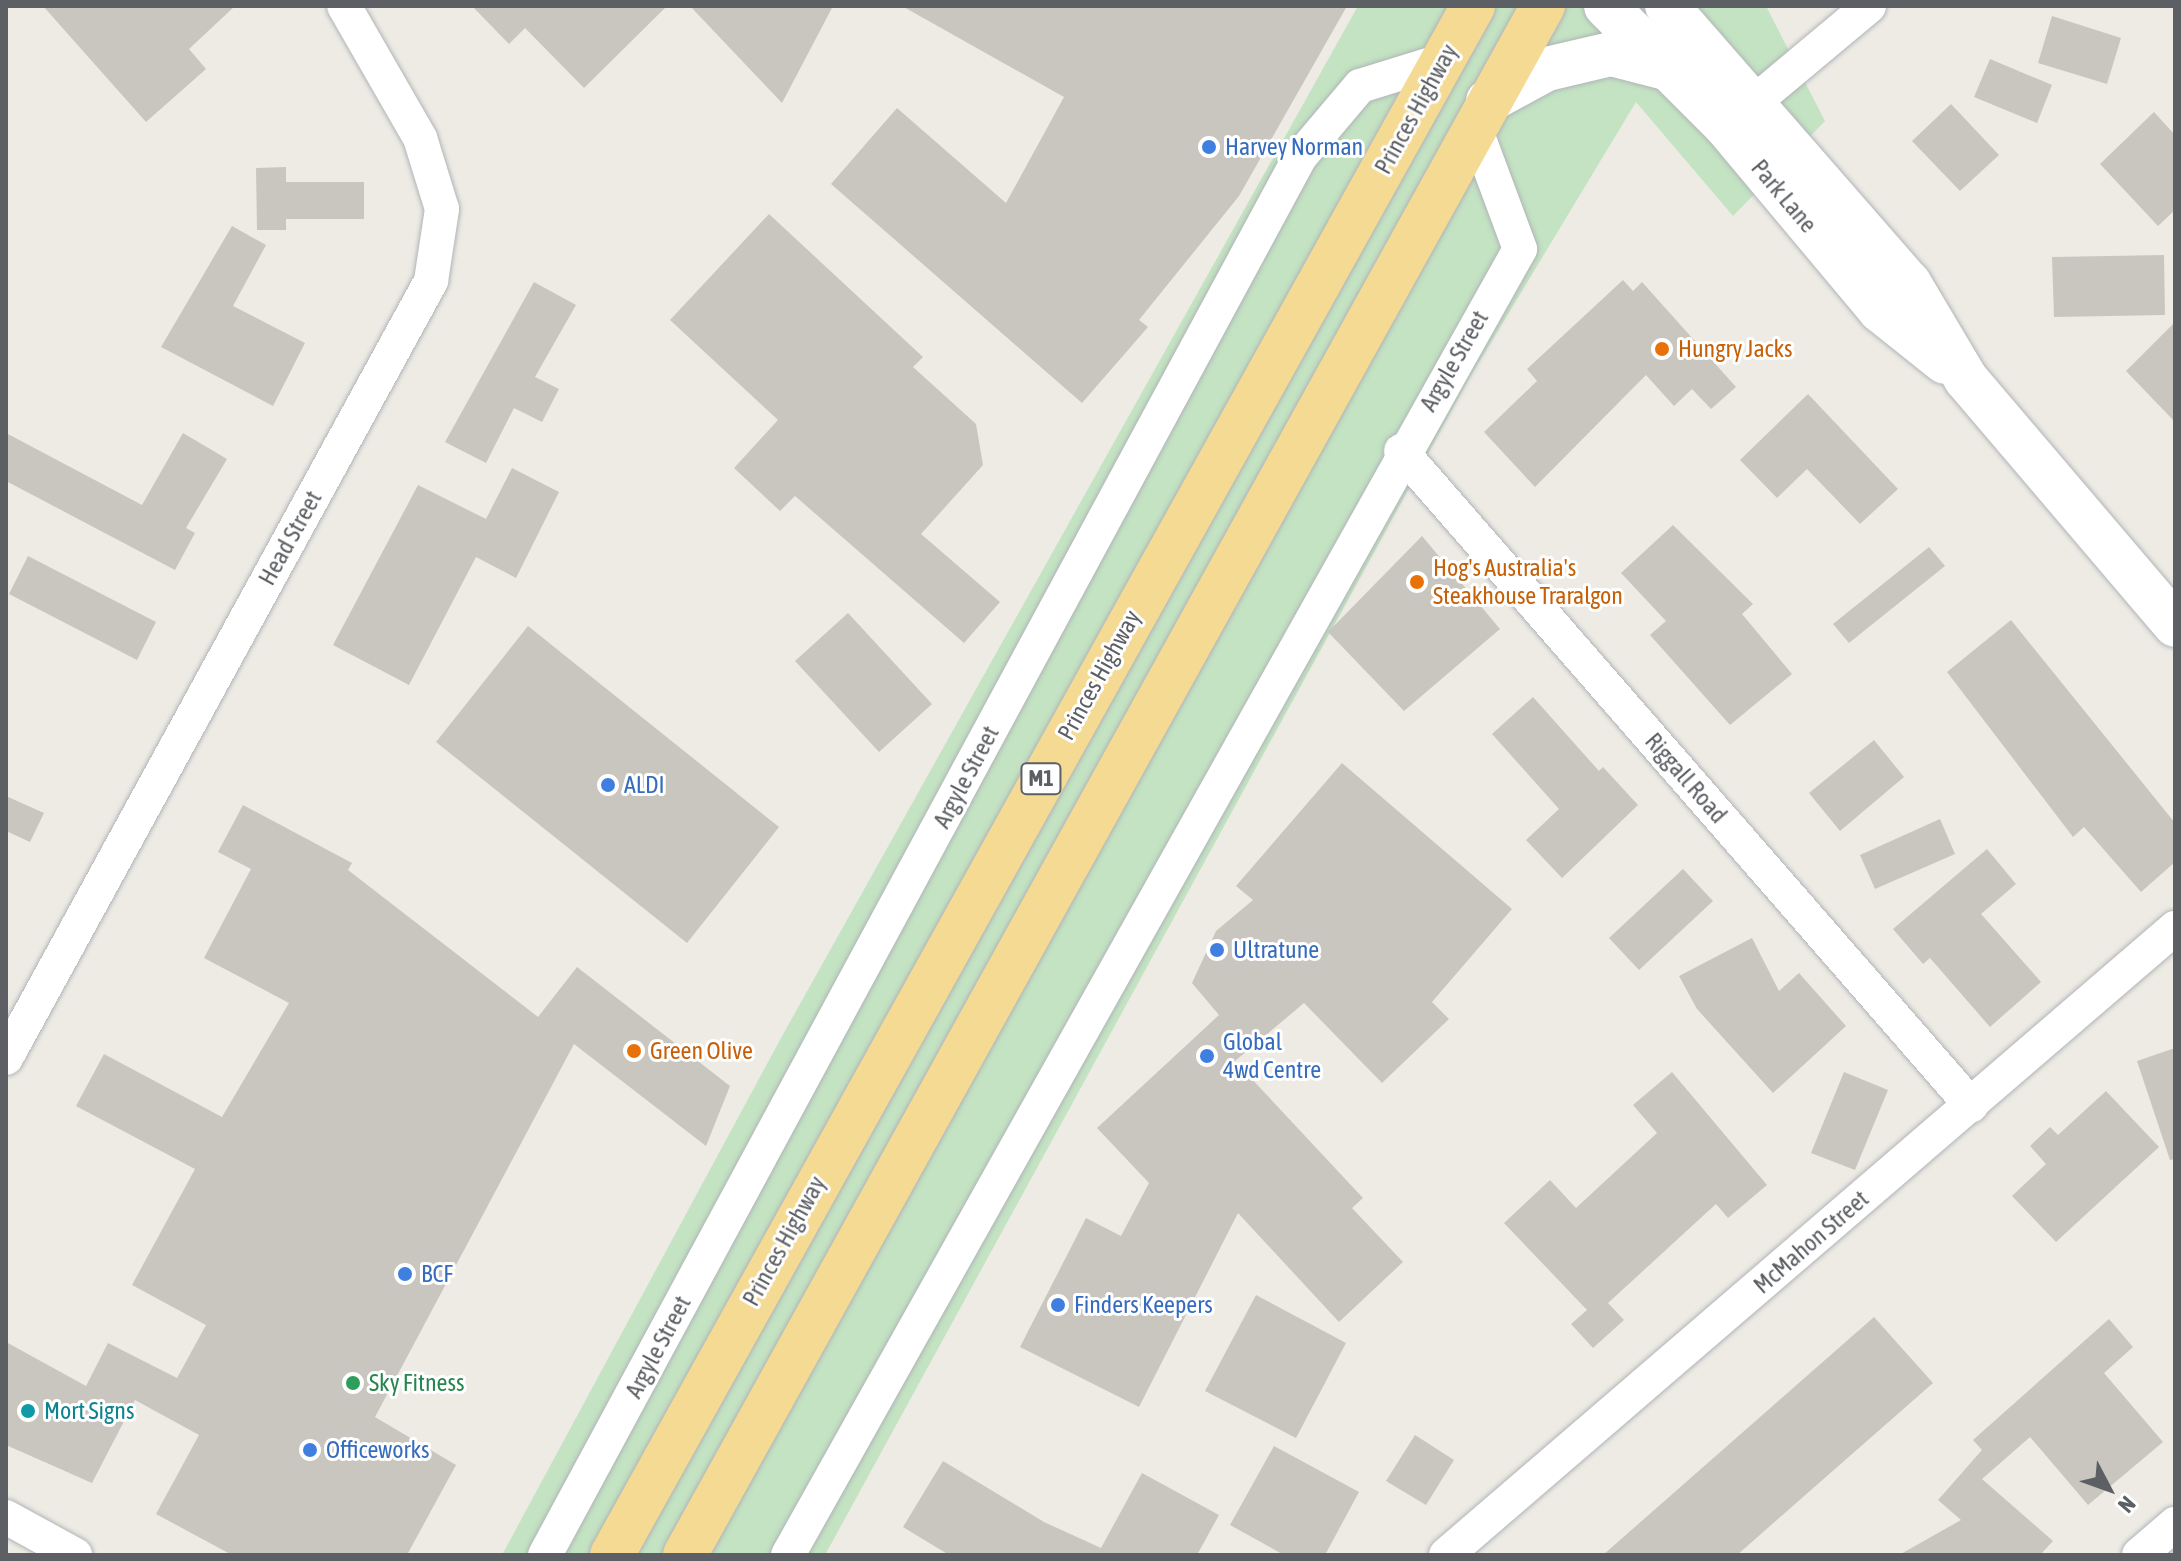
<!DOCTYPE html>
<html>
<head>
<meta charset="utf-8">
<style>
	body { margin:0 }
	#map { position:relative; width:2181px; height:1561px; overflow:hidden; background:#edebe4; font-family:"Asap Condensed",sans-serif }
	div>[style] { position:absolute }
	.green>* { inset:0; background:#c3e3c2 }
	.building>* { inset:0; background:#c9c6c0 }
	.roads { filter:drop-shadow(0 0 2px #b1b4b8) drop-shadow(0 0 2px #b1b4b8) }
	.street>* { height:34px; margin:-17px; padding:0 17px; transform-origin:17px; border-radius:17px; background:#fff }
	.secondary>* { height:44px; margin:-22px; padding:0 22px; transform-origin:22px; border-radius:22px; background:#fff }
	.highway>* { height:44px; margin:-22px; padding:0 22px; transform-origin:22px; border-radius:22px; background:#f5da93 }
	.dots>* { width:22px; height:22px; translate:-50% -50%; box-sizing:border-box; border:4px solid #fff; border-radius:50% }
	span { translate:-50% -50%; white-space:nowrap; text-align:center; line-height:1.15; -webkit-text-stroke:6px #fff; paint-order:stroke }
	.shield-label span { padding:2px 6px; background:#fff; border:2px solid; border-radius:6px; -webkit-text-stroke-width:0 }
	.shield-label { font-size:22px; color:#5c5f63; font-weight:700 }
	.street-label { font-size:24px; color:#5c5f63 }
	.shop-label { font-size:24px; color:#366cbe }
	.left { translate:0 -50%; text-align:left }
	.food-label { font-size:24px; color:#c56008 }
	.leisure-label { font-size:24px; color:#27864d }
	.culture-label { font-size:24px; color:#0d838f }
	.frame { position:absolute; inset:0; border:8px solid #5c5f63; pointer-events:none }
	.north { position:absolute; left:2069px; top:1449px; width:80px; height:80px; -webkit-text-stroke:6px #fff; paint-order:stroke; rotate:131deg; font-size:22px; font-weight:700; line-height:32px; text-align:center; color:#5c5f63 }
	.north::after { content:''; display:block; margin:auto; width:28px; height:36px; background:#5c5f63; clip-path:polygon(50% 0,100% 100%,50% 72%,0 100%) }
</style>
</head>
<body>
<div id="map">
	<div class="green">
		<div style="clip-path:polygon(1358px 6px,1766px 6px,1825px 121px,1733px 216px,1636px 102px,1470px 377px,825px 1555px,502px 1555px,781px 1038px)"></div>
	</div>
	<div class="building">
		<div style="clip-path:polygon(43px 6px,235px 6px,189px 49px,206px 69px,146px 122px)"></div>
		<div style="clip-path:polygon(472px 6px,667px 6px,584px 88px,525px 28px,509px 44px)"></div>
		<div style="clip-path:polygon(690px 6px,833px 6px,782px 103px)"></div>
		<div style="clip-path:polygon(902px 6px,1347px 6px,1239px 196px,1139px 320px,1148px 327px,1082px 403px,831px 184px,897px 108px,1006px 203px,1064px 97px)"></div>
		<div style="clip-path:polygon(2052px 16px,2121px 38px,2107px 84px,2038px 63px)"></div>
		<div style="clip-path:polygon(1990px 59px,2052px 85px,2037px 123px,1974px 97px)"></div>
		<div style="clip-path:polygon(1951px 104px,1999px 155px,1960px 191px,1912px 141px)"></div>
		<div style="clip-path:polygon(2154px 112px,2175px 135px,2175px 210px,2158px 226px,2100px 164px)"></div>
		<div style="clip-path:polygon(286px 167px,286px 182px,364px 182px,364px 219px,286px 219px,286px 230px,257px 230px,256px 168px)"></div>
		<div style="clip-path:polygon(769px 214px,923px 357px,913px 367px,976px 424px,983px 465px,921px 534px,1000px 602px,964px 643px,795px 496px,780px 511px,734px 468px,778px 420px,670px 320px)"></div>
		<div style="clip-path:polygon(232px 226px,266px 245px,233px 306px,305px 343px,273px 406px,161px 347px)"></div>
		<div style="clip-path:polygon(2164px 255px,2165px 315px,2054px 317px,2052px 257px)"></div>
		<div style="clip-path:polygon(1623px 280px,1633px 291px,1642px 282px,1736px 387px,1711px 409px,1692px 389px,1674px 406px,1646px 375px,1535px 487px,1484px 432px,1537px 381px,1527px 369px)"></div>
		<div style="clip-path:polygon(534px 282px,576px 305px,535px 377px,559px 389px,542px 422px,514px 408px,486px 463px,445px 442px)"></div>
		<div style="clip-path:polygon(2175px 322px,2175px 422px,2126px 371px)"></div>
		<div style="clip-path:polygon(1808px 394px,1898px 489px,1860px 524px,1807px 469px,1777px 498px,1740px 460px)"></div>
		<div style="clip-path:polygon(6px 433px,142px 505px,183px 433px,227px 459px,186px 528px,195px 533px,175px 570px,6px 481px)"></div>
		<div style="clip-path:polygon(512px 468px,559px 492px,516px 578px,476px 557px,409px 685px,333px 645px,418px 485px,486px 519px)"></div>
		<div style="clip-path:polygon(1673px 525px,1753px 604px,1742px 614px,1792px 674px,1730px 725px,1650px 635px,1666px 621px,1621px 573px)"></div>
		<div style="clip-path:polygon(1422px 536px,1500px 629px,1404px 711px,1328px 632px)"></div>
		<div style="clip-path:polygon(1929px 547px,1945px 566px,1849px 643px,1833px 624px)"></div>
		<div style="clip-path:polygon(28px 556px,156px 622px,137px 660px,9px 594px)"></div>
		<div style="clip-path:polygon(848px 613px,932px 704px,879px 752px,795px 661px)"></div>
		<div style="clip-path:polygon(2011px 620px,2175px 823px,2175px 862px,2141px 892px,2084px 827px,2073px 837px,1947px 672px)"></div>
		<div style="clip-path:polygon(528px 626px,779px 827px,687px 943px,436px 742px)"></div>
		<div style="clip-path:polygon(1533px 697px,1599px 771px,1603px 767px,1638px 805px,1562px 878px,1526px 840px,1559px 809px,1492px 734px)"></div>
		<div style="clip-path:polygon(1874px 740px,1904px 777px,1840px 831px,1809px 793px)"></div>
		<div style="clip-path:polygon(1342px 763px,1512px 909px,1432px 1002px,1449px 1019px,1382px 1083px,1304px 1003px,1235px 1061px,1363px 1198px,1352px 1208px,1403px 1262px,1339px 1322px,1238px 1213px,1139px 1407px,1020px 1347px,1086px 1218px,1121px 1236px,1149px 1183px,1097px 1128px,1219px 1015px,1192px 983px,1216px 931px,1253px 900px,1236px 886px)"></div>
		<div style="clip-path:polygon(6px 796px,44px 813px,30px 842px,6px 831px)"></div>
		<div style="clip-path:polygon(243px 805px,352px 863px,348px 870px,538px 1017px,577px 967px,730px 1086px,706px 1146px,574px 1044px,375px 1417px,456px 1465px,407px 1555px,232px 1555px,156px 1514px,199px 1435px,135px 1400px,92px 1483px,6px 1445px,6px 1342px,86px 1386px,108px 1343px,177px 1378px,206px 1325px,132px 1285px,195px 1169px,76px 1106px,104px 1054px,222px 1117px,289px 1003px,204px 958px,251px 869px,218px 852px)"></div>
		<div style="clip-path:polygon(1940px 819px,1955px 854px,1875px 889px,1860px 855px)"></div>
		<div style="clip-path:polygon(1987px 849px,2016px 884px,1981px 914px,2041px 982px,1990px 1027px,1930px 958px,1923px 964px,1893px 929px)"></div>
		<div style="clip-path:polygon(1683px 869px,1713px 901px,1639px 970px,1609px 938px)"></div>
		<div style="clip-path:polygon(1752px 938px,1779px 991px,1799px 973px,1846px 1026px,1773px 1093px,1697px 1009px,1679px 976px)"></div>
		<div style="clip-path:polygon(2175px 1048px,2175px 1159px,2170px 1160px,2137px 1061px)"></div>
		<div style="clip-path:polygon(1672px 1072px,1767px 1185px,1728px 1218px,1716px 1204px,1608px 1303px,1624px 1320px,1593px 1348px,1571px 1324px,1587px 1310px,1504px 1223px,1550px 1180px,1576px 1208px,1657px 1133px,1633px 1105px)"></div>
		<div style="clip-path:polygon(1844px 1072px,1888px 1090px,1855px 1170px,1811px 1153px)"></div>
		<div style="clip-path:polygon(2106px 1091px,2159px 1147px,2056px 1242px,2012px 1196px,2046px 1164px,2030px 1146px,2050px 1127px,2058px 1135px)"></div>
		<div style="clip-path:polygon(1256px 1295px,1346px 1343px,1296px 1438px,1205px 1391px)"></div>
		<div style="clip-path:polygon(1874px 1317px,1933px 1383px,1737px 1555px,1603px 1555px)"></div>
		<div style="clip-path:polygon(2109px 1319px,2133px 1347px,2104px 1373px,2163px 1442px,2088px 1505px,2030px 1437px,1982px 1479px,2053px 1541px,2040px 1555px,1899px 1555px,1961px 1520px,1938px 1500px,1982px 1450px,1973px 1440px)"></div>
		<div style="clip-path:polygon(1415px 1435px,1454px 1460px,1426px 1505px,1386px 1481px)"></div>
		<div style="clip-path:polygon(1274px 1446px,1359px 1492px,1325px 1555px,1284px 1555px,1230px 1525px)"></div>
		<div style="clip-path:polygon(943px 1461px,1044px 1522px,1101px 1548px,1142px 1473px,1219px 1515px,1197px 1555px,949px 1555px,903px 1527px)"></div>
	</div>
	<div class="roads">
		<div class="street">
			<div style="left:1734px;top:119px;width:176px;rotate:-39.9deg"></div>
			<div style="left:1401px;top:451px;width:868px;rotate:48.93deg"></div>
			<div style="left:6px;top:1058px;width:886px;rotate:-61.32deg"></div>
			<div style="left:431px;top:281px;width:73px;rotate:-81.3deg"></div>
			<div style="left:442px;top:209px;width:74px;rotate:-107.2deg"></div>
			<div style="left:420px;top:138px;width:152px;rotate:-119.9deg"></div>
			<div style="left:6px;top:1517px;width:79px;rotate:28.8deg"></div>
			<div style="left:545px;top:1555px;width:1589px;rotate:-61.63deg"></div>
			<div style="left:1300px;top:157px;width:93px;rotate:-49.8deg"></div>
			<div style="left:1360px;top:86px;width:88px;rotate:-17.2deg"></div>
			<div style="left:788px;top:1555px;width:1497px;rotate:-60.73deg"></div>
			<div style="left:1520px;top:249px;width:132px;rotate:-110.4deg"></div>
			<div style="left:1446px;top:1555px;width:962px;rotate:-40.7deg"></div>
			<div style="left:2139px;top:1555px;width:48px;rotate:-40.7deg"></div>
		</div>
		<div class="secondary">
			<div style="left:1606px;top:6px;width:170px;rotate:45deg"></div>
			<div style="left:1726px;top:126px;width:240px;rotate:50.1deg"></div>
			<div style="left:1880px;top:310px;width:83px;rotate:38.7deg"></div>
			<div style="left:1667px;top:6px;width:368px;rotate:48.9deg"></div>
			<div style="left:1909px;top:283px;width:112px;rotate:59.3deg"></div>
			<div style="left:1966px;top:379px;width:323px;rotate:49.6deg"></div>
			<div style="left:1488px;top:101px;width:67px;rotate:-28.5deg"></div>
			<div style="left:1547px;top:69px;width:66px;rotate:-13.2deg"></div>
			<div style="left:1611px;top:54px;width:61px;rotate:14.3deg"></div>
		</div>
		<div class="highway">
			<div style="left:612px;top:1555px;width:1772px;rotate:-60.93deg"></div>
			<div style="left:685px;top:1555px;width:1771px;rotate:-61.02deg"></div>
		</div>
	</div>
	<div class="dots">
		<div style="left:1209px;top:147px;background:#3f7fe0"></div>
		<div style="left:1662px;top:349px;background:#e8710a"></div>
		<div style="left:1417px;top:582px;background:#e8710a"></div>
		<div style="left:608px;top:785px;background:#3f7fe0"></div>
		<div style="left:1217px;top:950px;background:#3f7fe0"></div>
		<div style="left:634px;top:1051px;background:#e8710a"></div>
		<div style="left:1207px;top:1056px;background:#3f7fe0"></div>
		<div style="left:405px;top:1274px;background:#3f7fe0"></div>
		<div style="left:1058px;top:1305px;background:#3f7fe0"></div>
		<div style="left:353px;top:1383px;background:#2e9e5b"></div>
		<div style="left:28px;top:1411px;background:#0f9aa8"></div>
		<div style="left:310px;top:1450px;background:#3f7fe0"></div>
	</div>
	<div class="shield-label">
		<span style="left:1041px;top:779px">M1</span>
	</div>
	<div class="street-label">
		<span style="left:1416px;top:109px;rotate:-61deg">Princes Highway</span>
		<span style="left:1784px;top:196px;rotate:50deg">Park Lane</span>
		<span style="left:1454px;top:361px;rotate:-60deg">Argyle Street</span>
		<span style="left:290px;top:538px;rotate:-61deg">Head Street</span>
		<span style="left:1099px;top:675px;rotate:-61deg">Princes Highway</span>
		<span style="left:966px;top:777px;rotate:-62deg">Argyle Street</span>
		<span style="left:1686px;top:778px;rotate:49deg">Riggall Road</span>
		<span style="left:784px;top:1241px;rotate:-61deg">Princes Highway</span>
		<span style="left:1811px;top:1242px;rotate:-41deg">McMahon Street</span>
		<span style="left:658px;top:1347px;rotate:-62deg">Argyle Street</span>
	</div>
	<div class="shop-label">
		<span class="left" style="left:1225px;top:147px">Harvey Norman</span>
		<span class="left" style="left:624px;top:785px">ALDI</span>
		<span class="left" style="left:1233px;top:950px">Ultratune</span>
		<span class="left" style="left:1223px;top:1056px">Global<br>4wd Centre</span>
		<span class="left" style="left:421px;top:1274px">BCF</span>
		<span class="left" style="left:1074px;top:1305px">Finders Keepers</span>
		<span class="left" style="left:326px;top:1450px">Officeworks</span>
	</div>
	<div class="food-label">
		<span class="left" style="left:1678px;top:349px">Hungry Jacks</span>
		<span class="left" style="left:1433px;top:582px">Hog's Australia's<br>Steakhouse Traralgon</span>
		<span class="left" style="left:650px;top:1051px">Green Olive</span>
	</div>
	<div class="leisure-label">
		<span class="left" style="left:369px;top:1383px">Sky Fitness</span>
	</div>
	<div class="culture-label">
		<span class="left" style="left:44px;top:1411px">Mort Signs</span>
	</div>
	<div class="frame"></div>
	<div class="north">N</div>
</div>
</body>
</html>
